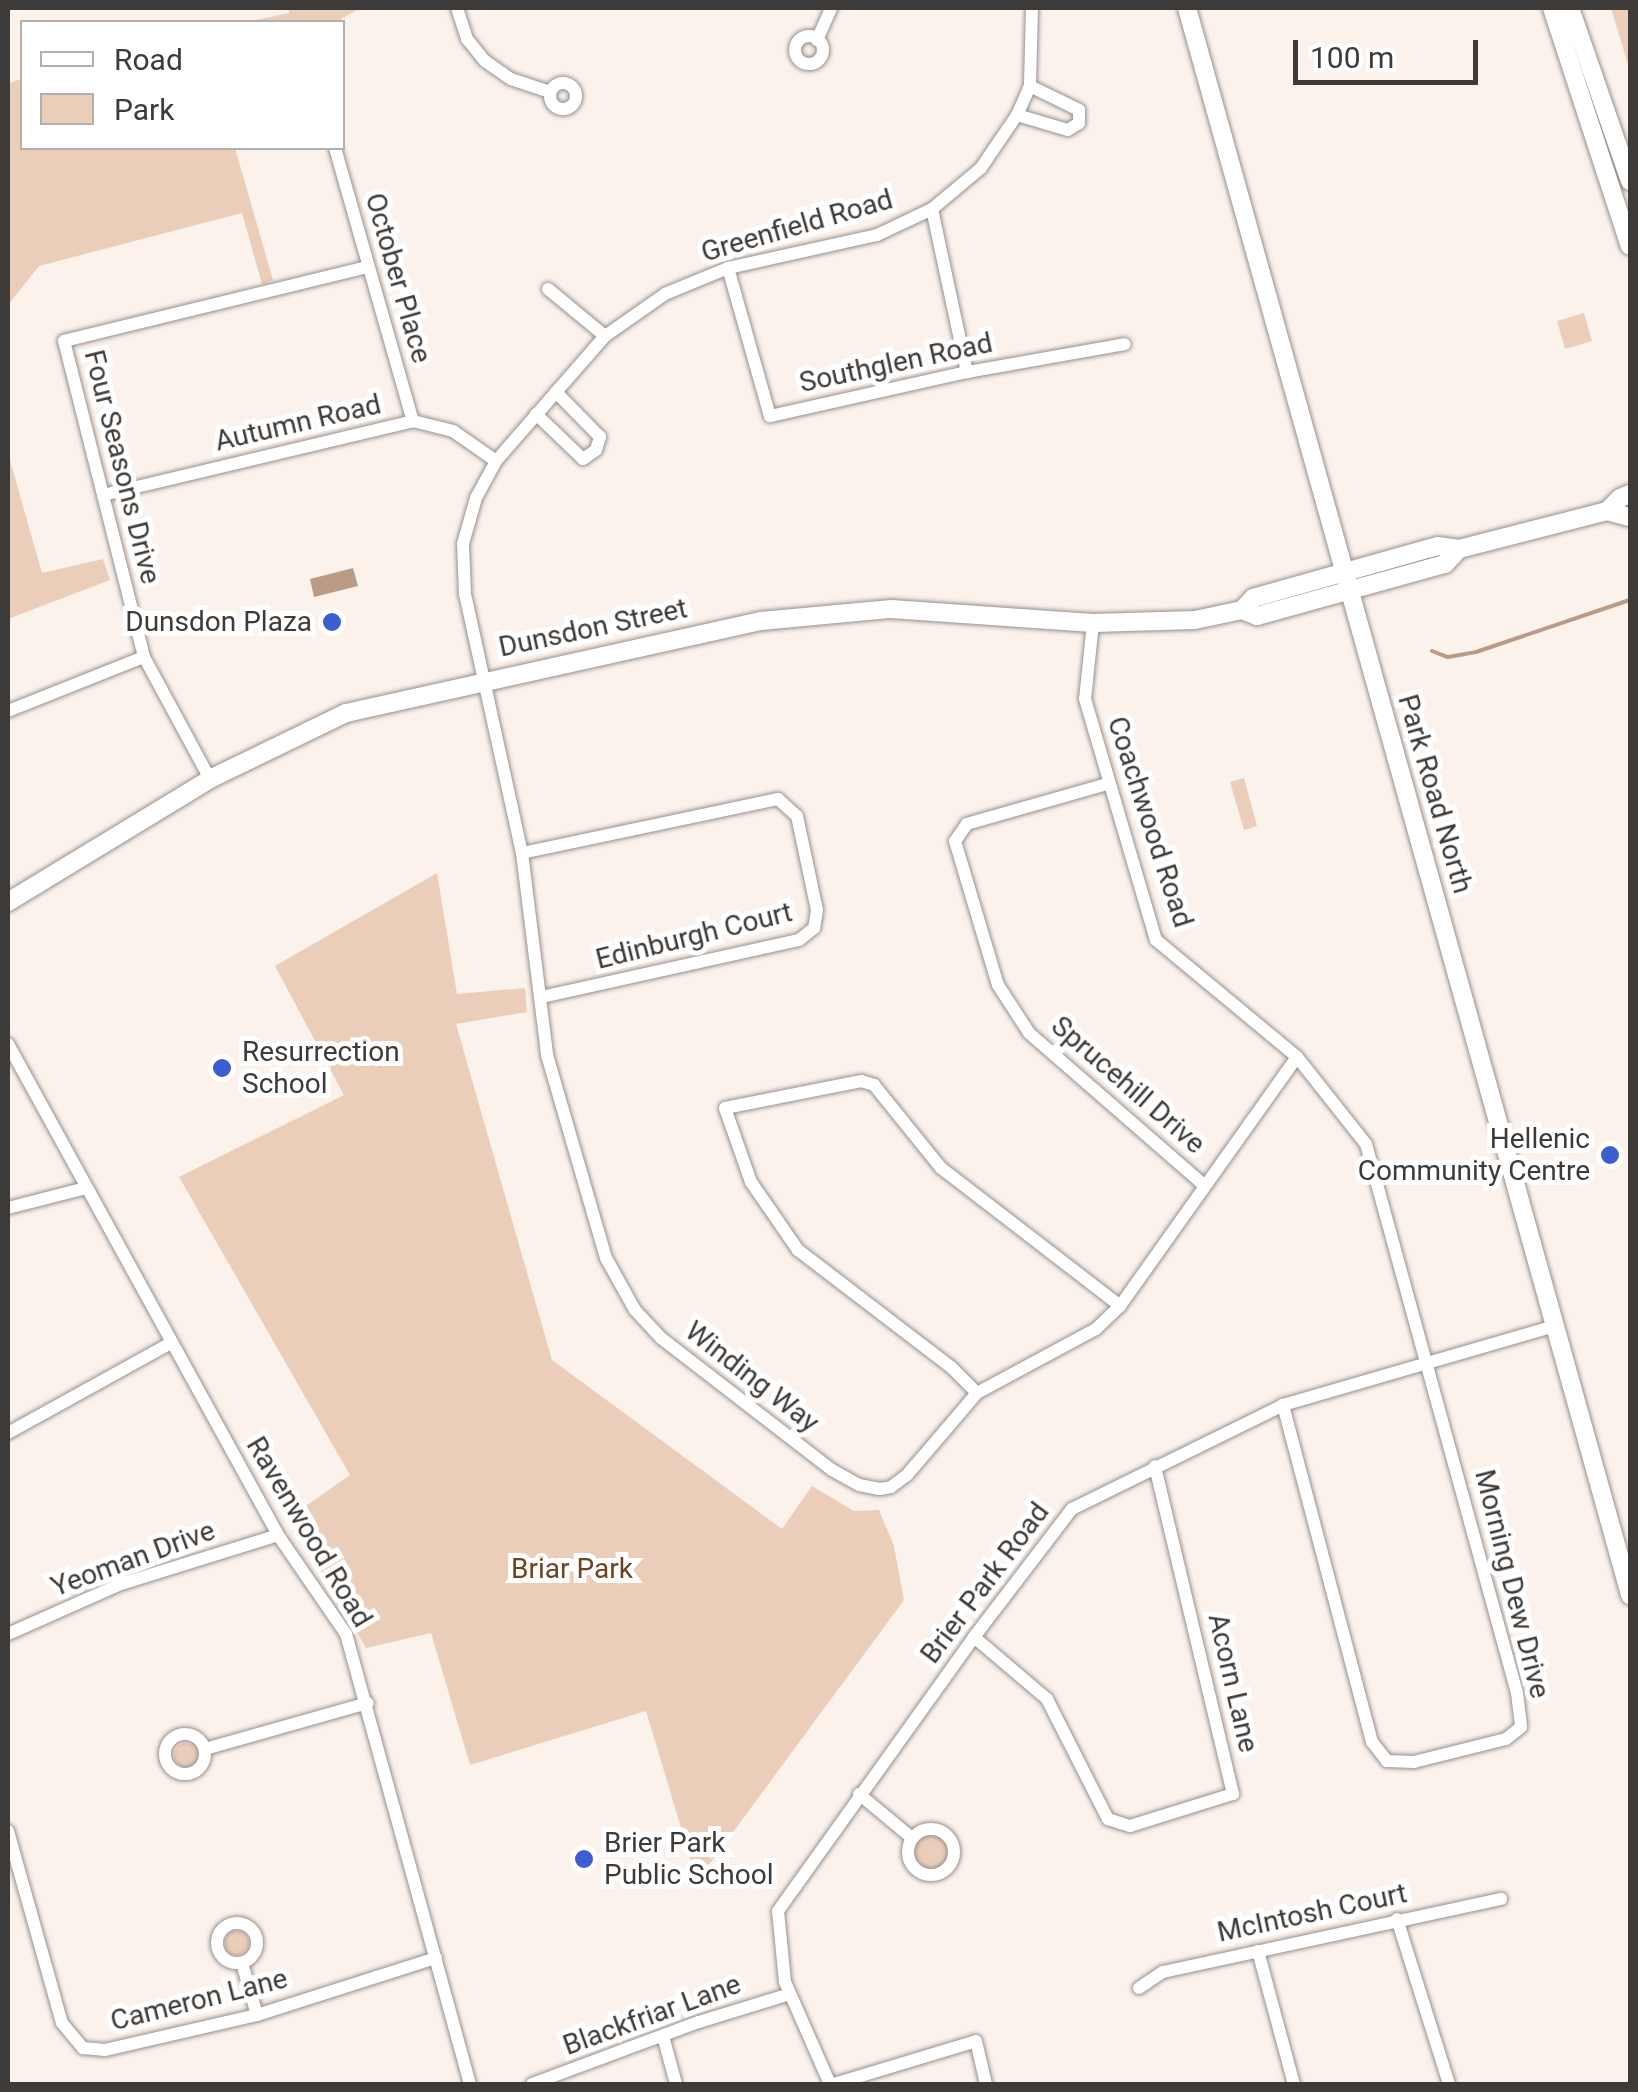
<!DOCTYPE html>
<html>
<head>
<meta charset="utf-8">
<style>
	body { margin:0 }
	#map { position:relative; width:1638px; height:2092px; overflow:hidden; background:#fbf2ec; font-family:Roboto,sans-serif }
	div>[style] { position:absolute }
	.green>* { inset:0; background:#ebceba }
	.round { border-radius:50% }
	.water>* { inset:0; background:#b99b86 }
	.stream>* { height:4px; margin:-2px; padding:0 2px; transform-origin:2px; border-radius:2px; background:#b99b86 }
	.roads { filter:drop-shadow(0 0 2px #98908b) drop-shadow(0 0 2px #98908b) }
	.minor>* { height:12px; margin:-6px; padding:0 6px; transform-origin:6px; border-radius:6px; background:#fff }
	.minor>.ring { margin:-6px; padding:0; box-sizing:content-box; background:none; border:12px solid #fff; border-radius:50% }
	.secondary>* { height:18px; margin:-9px; padding:0 9px; transform-origin:9px; border-radius:9px; background:#fff }
	.dots>* { width:28px; height:28px; translate:-50% -50%; box-sizing:border-box; border:5px solid #fff; border-radius:50% }
	span { translate:-50% -50%; white-space:nowrap; text-align:center; line-height:1.15; -webkit-text-stroke:10px #fff; paint-order:stroke }
	.street-label { font-size:28px; color:#3d3a37 }
	.poi-label { font-size:28px; color:#3d3a37 }
	.right { translate:-100% -50%; text-align:right }
	.left { translate:0 -50%; text-align:left }
	.park-label { font-size:28px; color:#6d4321 }
	.frame { position:absolute; inset:0; border:10px solid #3d3a37; pointer-events:none }
	.legend { position:absolute; left:20px; top:20px; width:325px; height:130px; box-sizing:border-box; background:#fff; border:2px solid #b1b0af; margin:0; padding:12px 18px; list-style:none; font-size:30px; color:#3d3a37 }
	.legend li { display:flex; align-items:center; gap:20px; height:50px }
	.legend b { width:50px; border:2px solid #b1b0af }
	.scale { position:absolute; left:1293px; top:40px; width:185px; height:45px; box-sizing:border-box; border:5px solid #3d3a37; border-top:0; padding-left:12px; font-size:30px; line-height:35px; white-space:nowrap; color:#3d3a37; -webkit-text-stroke:8px #fff; paint-order:stroke }
</style>
</head>
<body>
<div id="map">
	<div class="green">
		<div style="clip-path:polygon(289px 8px,360px 8px,336px 22px,247px 22px,289px 13px)"></div>
		<div style="clip-path:polygon(1611px 8px,1630px 8px,1630px 71px)"></div>
		<div style="clip-path:polygon(22px 79px,22px 148px,235px 148px,273px 280px,262px 284px,242px 213px,39px 266px,8px 305px,8px 83px)"></div>
		<div style="clip-path:polygon(1584px 313px,1592px 341px,1565px 349px,1557px 321px)"></div>
		<div style="clip-path:polygon(8px 453px,42px 573px,103px 559px,110px 580px,8px 619px)"></div>
		<div style="clip-path:polygon(1244px 778px,1257px 826px,1244px 830px,1230px 782px)"></div>
		<div style="clip-path:polygon(437px 873px,457px 994px,525px 988px,527px 1012px,456px 1024px,552px 1360px,782px 1529px,812px 1486px,854px 1511px,879px 1510px,894px 1546px,904px 1600px,697px 1881px,646px 1711px,470px 1765px,431px 1633px,366px 1648px,289px 1518px,350px 1475px,179px 1177px,344px 1095px,275px 966px)"></div>
		<div class="round" style="left:174px;top:1743px;width:24px;height:24px"></div>
		<div class="round" style="left:914px;top:1834px;width:36px;height:36px"></div>
		<div class="round" style="left:225px;top:1931px;width:24px;height:24px"></div>
	</div>
	<div class="water">
		<div style="clip-path:polygon(353px 568px,358px 586px,314px 597px,310px 579px)"></div>
	</div>
	<div class="stream">
		<div style="left:1432px;top:651px;width:17px;rotate:21deg"></div>
		<div style="left:1448px;top:657px;width:28px;rotate:-10deg"></div>
		<div style="left:1476px;top:652px;width:163px;rotate:-18.7deg"></div>
	</div>
	<div class="roads">
		<div class="minor">
			<div style="left:457px;top:8px;width:33px;rotate:72deg"></div>
			<div style="left:467px;top:39px;width:28px;rotate:51deg"></div>
			<div style="left:485px;top:61px;width:32px;rotate:35deg"></div>
			<div style="left:511px;top:79px;width:41px;rotate:18.4deg"></div>
			<div style="left:1032px;top:8px;width:78px;rotate:91.5deg"></div>
			<div style="left:1030px;top:86px;width:32px;rotate:114deg"></div>
			<div style="left:1017px;top:115px;width:64px;rotate:124.2deg"></div>
			<div style="left:981px;top:168px;width:64px;rotate:140.1deg"></div>
			<div style="left:932px;top:209px;width:61px;rotate:154.7deg"></div>
			<div style="left:877px;top:235px;width:153px;rotate:167.5deg"></div>
			<div style="left:728px;top:268px;width:68px;rotate:157.6deg"></div>
			<div style="left:665px;top:294px;width:73px;rotate:145deg"></div>
			<div style="left:605px;top:336px;width:166px;rotate:131.1deg"></div>
			<div style="left:496px;top:461px;width:42px;rotate:118.4deg"></div>
			<div style="left:476px;top:498px;width:48px;rotate:105.8deg"></div>
			<div style="left:463px;top:544px;width:50px;rotate:87.7deg"></div>
			<div style="left:465px;top:594px;width:265px;rotate:77.6deg"></div>
			<div style="left:522px;top:853px;width:204px;rotate:82.9deg"></div>
			<div style="left:547px;top:1055px;width:211px;rotate:73.8deg"></div>
			<div style="left:606px;top:1258px;width:60px;rotate:60.9deg"></div>
			<div style="left:635px;top:1310px;width:38px;rotate:47deg"></div>
			<div style="left:661px;top:1338px;width:216px;rotate:37.7deg"></div>
			<div style="left:832px;top:1470px;width:31px;rotate:29deg"></div>
			<div style="left:859px;top:1485px;width:21px;rotate:11deg"></div>
			<div style="left:880px;top:1489px;width:11px;rotate:-10deg"></div>
			<div style="left:891px;top:1487px;width:20px;rotate:-37deg"></div>
			<div style="left:907px;top:1475px;width:108px;rotate:-49.5deg"></div>
			<div style="left:977px;top:1393px;width:135px;rotate:-28.3deg"></div>
			<div style="left:1096px;top:1329px;width:33px;rotate:-44deg"></div>
			<div style="left:1120px;top:1306px;width:305px;rotate:-54.6deg"></div>
			<div class="ring" style="left:795px;top:36px;width:16px;height:16px"></div>
			<div style="left:817px;top:40px;width:35px;rotate:-66deg"></div>
			<div class="ring" style="left:550px;top:83px;width:14px;height:14px"></div>
			<div style="left:1017px;top:115px;width:53px;rotate:16.4deg"></div>
			<div style="left:1068px;top:130px;width:13px;rotate:-32deg"></div>
			<div style="left:1079px;top:123px;width:13px;rotate:-90deg"></div>
			<div style="left:1079px;top:110px;width:55px;rotate:-153.9deg"></div>
			<div style="left:335px;top:148px;width:284px;rotate:74.1deg"></div>
			<div style="left:932px;top:209px;width:167px;rotate:77.9deg"></div>
			<div style="left:728px;top:268px;width:154px;rotate:74.2deg"></div>
			<div style="left:770px;top:416px;width:202px;rotate:-12.6deg"></div>
			<div style="left:967px;top:372px;width:160px;rotate:-10deg"></div>
			<div style="left:548px;top:289px;width:74px;rotate:39.5deg"></div>
			<div style="left:536px;top:414px;width:65px;rotate:43.8deg"></div>
			<div style="left:583px;top:459px;width:16px;rotate:-35deg"></div>
			<div style="left:596px;top:450px;width:14px;rotate:-73deg"></div>
			<div style="left:600px;top:437px;width:63px;rotate:-134.4deg"></div>
			<div style="left:103px;top:495px;width:319px;rotate:-13.4deg"></div>
			<div style="left:413px;top:421px;width:41px;rotate:14deg"></div>
			<div style="left:453px;top:431px;width:52px;rotate:34.9deg"></div>
			<div style="left:1093px;top:623px;width:76px;rotate:96deg"></div>
			<div style="left:1085px;top:699px;width:251px;rotate:73.6deg"></div>
			<div style="left:1156px;top:940px;width:183px;rotate:39.7deg"></div>
			<div style="left:1297px;top:1057px;width:111px;rotate:51.6deg"></div>
			<div style="left:1366px;top:1144px;width:569px;rotate:74.62deg"></div>
			<div style="left:1517px;top:1693px;width:34px;rotate:83deg"></div>
			<div style="left:1521px;top:1727px;width:19px;rotate:141deg"></div>
			<div style="left:1506px;top:1739px;width:95px;rotate:166deg"></div>
			<div style="left:1414px;top:1762px;width:27px;rotate:-178deg"></div>
			<div style="left:1387px;top:1761px;width:24px;rotate:-128deg"></div>
			<div style="left:1372px;top:1742px;width:349px;rotate:-104.8deg"></div>
			<div style="left:8px;top:711px;width:146px;rotate:-21.7deg"></div>
			<div style="left:210px;top:779px;width:139px;rotate:-118.4deg"></div>
			<div style="left:144px;top:657px;width:326px;rotate:-104.2deg"></div>
			<div style="left:64px;top:341px;width:313px;rotate:-13.7deg"></div>
			<div style="left:1107px;top:784px;width:146px;rotate:164.1deg"></div>
			<div style="left:967px;top:824px;width:21px;rotate:125deg"></div>
			<div style="left:955px;top:841px;width:150px;rotate:73.4deg"></div>
			<div style="left:998px;top:985px;width:57px;rotate:57.1deg"></div>
			<div style="left:1029px;top:1033px;width:232px;rotate:41deg"></div>
			<div style="left:522px;top:853px;width:262px;rotate:-11.9deg"></div>
			<div style="left:778px;top:799px;width:25px;rotate:42deg"></div>
			<div style="left:797px;top:816px;width:96px;rotate:78deg"></div>
			<div style="left:817px;top:910px;width:18px;rotate:99deg"></div>
			<div style="left:814px;top:928px;width:19px;rotate:141deg"></div>
			<div style="left:799px;top:940px;width:264px;rotate:167.5deg"></div>
			<div style="left:8px;top:1044px;width:560px;rotate:61.19deg"></div>
			<div style="left:278px;top:1535px;width:120px;rotate:55.5deg"></div>
			<div style="left:346px;top:1634px;width:467px;rotate:74.6deg"></div>
			<div style="left:8px;top:1208px;width:81px;rotate:-14.4deg"></div>
			<div style="left:977px;top:1393px;width:37px;rotate:-135deg"></div>
			<div style="left:951px;top:1367px;width:193px;rotate:-142.6deg"></div>
			<div style="left:798px;top:1250px;width:83px;rotate:-124.7deg"></div>
			<div style="left:751px;top:1182px;width:78px;rotate:-109.4deg"></div>
			<div style="left:725px;top:1108px;width:139px;rotate:-11.2deg"></div>
			<div style="left:861px;top:1081px;width:14px;rotate:17deg"></div>
			<div style="left:874px;top:1085px;width:107px;rotate:51.1deg"></div>
			<div style="left:941px;top:1168px;width:226px;rotate:37.6deg"></div>
			<div style="left:8px;top:1433px;width:186px;rotate:-28.9deg"></div>
			<div style="left:8px;top:1634px;width:124px;rotate:-23.9deg"></div>
			<div style="left:121px;top:1584px;width:164px;rotate:-17.3deg"></div>
			<div style="left:974px;top:1637px;width:96px;rotate:40.3deg"></div>
			<div style="left:1047px;top:1699px;width:135px;rotate:63.1deg"></div>
			<div style="left:1108px;top:1819px;width:23px;rotate:18deg"></div>
			<div style="left:1130px;top:1826px;width:108px;rotate:-17.3deg"></div>
			<div style="left:1233px;top:1794px;width:337px;rotate:-103.4deg"></div>
			<div class="ring" style="left:165px;top:1734px;width:28px;height:28px"></div>
			<div style="left:205px;top:1749px;width:169px;rotate:-15.8deg"></div>
			<div style="left:859px;top:1794px;width:69px;rotate:39.7deg"></div>
			<div class="ring" style="left:908px;top:1829px;width:34px;height:34px"></div>
			<div style="left:8px;top:1831px;width:199px;rotate:74.3deg"></div>
			<div style="left:62px;top:2023px;width:33px;rotate:50deg"></div>
			<div style="left:83px;top:2048px;width:22px;rotate:5deg"></div>
			<div style="left:105px;top:2050px;width:156px;rotate:-13deg"></div>
			<div style="left:257px;top:2015px;width:188px;rotate:-17.7deg"></div>
			<div style="left:1397px;top:1919px;width:173px;rotate:72.5deg"></div>
			<div class="ring" style="left:217px;top:1923px;width:28px;height:28px"></div>
			<div style="left:1258px;top:1951px;width:138px;rotate:74.9deg"></div>
			<div style="left:242px;top:1963px;width:54px;rotate:73.9deg"></div>
			<div style="left:1139px;top:1988px;width:29px;rotate:-34deg"></div>
			<div style="left:1163px;top:1972px;width:346px;rotate:-12.2deg"></div>
			<div style="left:663px;top:2036px;width:50px;rotate:74.8deg"></div>
			<div style="left:532px;top:2084px;width:178px;rotate:-20.4deg"></div>
			<div style="left:699px;top:2022px;width:95px;rotate:-17.1deg"></div>
			<div style="left:830px;top:2084px;width:111px;rotate:-113.8deg"></div>
			<div style="left:785px;top:1982px;width:71px;rotate:-95.6deg"></div>
			<div style="left:778px;top:1911px;width:337px;rotate:-54.4deg"></div>
			<div style="left:974px;top:1637px;width:161px;rotate:-52.6deg"></div>
			<div style="left:1072px;top:1509px;width:235px;rotate:-26.2deg"></div>
			<div style="left:1283px;top:1405px;width:283px;rotate:-16.2deg"></div>
			<div style="left:834px;top:2084px;width:148px;rotate:-16.8deg"></div>
			<div style="left:976px;top:2041px;width:44px;rotate:76.9deg"></div>
		</div>
		<div class="secondary">
			<div style="left:1187px;top:8px;width:1648px;rotate:74.4deg"></div>
			<div style="left:1552px;top:8px;width:250px;rotate:71.9deg"></div>
			<div style="left:1570px;top:8px;width:183px;rotate:70.9deg"></div>
			<div style="left:1607px;top:511px;width:24px;rotate:15deg"></div>
			<div style="left:1242px;top:610px;width:16px;rotate:-47deg"></div>
			<div style="left:1253px;top:598px;width:192px;rotate:-15.7deg"></div>
			<div style="left:1438px;top:546px;width:21px;rotate:8deg"></div>
			<div style="left:1459px;top:549px;width:153px;rotate:-14.4deg"></div>
			<div style="left:1607px;top:511px;width:18px;rotate:-45deg"></div>
			<div style="left:1620px;top:498px;width:11px;rotate:-22deg"></div>
			<div style="left:8px;top:902px;width:237px;rotate:-31.3deg"></div>
			<div style="left:210px;top:779px;width:151px;rotate:-25.9deg"></div>
			<div style="left:346px;top:713px;width:425px;rotate:-12.5deg"></div>
			<div style="left:761px;top:621px;width:131px;rotate:-5.3deg"></div>
			<div style="left:891px;top:609px;width:202px;rotate:4deg"></div>
			<div style="left:1093px;top:623px;width:102px;rotate:-1.7deg"></div>
			<div style="left:1195px;top:620px;width:48px;rotate:-12deg"></div>
			<div style="left:1242px;top:610px;width:16px;rotate:22deg"></div>
			<div style="left:1257px;top:616px;width:195px;rotate:-15.5deg"></div>
			<div style="left:1445px;top:564px;width:21px;rotate:-47deg"></div>
		</div>
	</div>
	<div class="dots">
		<div style="left:332px;top:622px;background:#3c5ed0"></div>
		<div style="left:222px;top:1068px;background:#3c5ed0"></div>
		<div style="left:1610px;top:1155px;background:#3c5ed0"></div>
		<div style="left:584px;top:1859px;background:#3c5ed0"></div>
	</div>
	<div class="street-label">
		<span style="left:797px;top:226px;rotate:-16deg">Greenfield Road</span>
		<span style="left:398px;top:278px;rotate:74deg">October Place</span>
		<span style="left:896px;top:363px;rotate:-12deg">Southglen Road</span>
		<span style="left:298px;top:423px;rotate:-13deg">Autumn Road</span>
		<span style="left:122px;top:467px;rotate:76deg">Four Seasons Drive</span>
		<span style="left:593px;top:628px;rotate:-12deg">Dunsdon Street</span>
		<span style="left:1435px;top:794px;rotate:74deg">Park Road North</span>
		<span style="left:1150px;top:822px;rotate:72deg">Coachwood Road</span>
		<span style="left:694px;top:936px;rotate:-14deg">Edinburgh Court</span>
		<span style="left:1128px;top:1085px;rotate:41deg">Sprucehill Drive</span>
		<span style="left:752px;top:1377px;rotate:38deg">Winding Way</span>
		<span style="left:309px;top:1532px;rotate:59deg">Ravenwood Road</span>
		<span style="left:133px;top:1559px;rotate:-20deg">Yeoman Drive</span>
		<span style="left:985px;top:1583px;rotate:-53deg">Brier Park Road</span>
		<span style="left:1512px;top:1584px;rotate:76deg">Morning Dew Drive</span>
		<span style="left:1233px;top:1683px;rotate:77deg">Acorn Lane</span>
		<span style="left:1312px;top:1913px;rotate:-12deg">McIntosh Court</span>
		<span style="left:199px;top:2000px;rotate:-14deg">Cameron Lane</span>
		<span style="left:652px;top:2015px;rotate:-20deg">Blackfriar Lane</span>
	</div>
	<div class="poi-label">
		<span class="right" style="left:312px;top:622px">Dunsdon Plaza</span>
		<span class="left" style="left:242px;top:1068px">Resurrection<br>School</span>
		<span class="right" style="left:1590px;top:1155px">Hellenic<br>Community Centre</span>
		<span class="left" style="left:604px;top:1859px">Brier Park<br>Public School</span>
	</div>
	<div class="park-label">
		<span style="left:572px;top:1569px">Briar Park</span>
	</div>
	<div class="frame"></div>
	<ul class="legend">
	<li><b style="height:12px;background:#fff"></b>Road</li>
	<li><b style="height:28px;background:#ebceba"></b>Park</li>
	</ul>
	<div class="scale">100 m</div>
</div>
</body>
</html>
